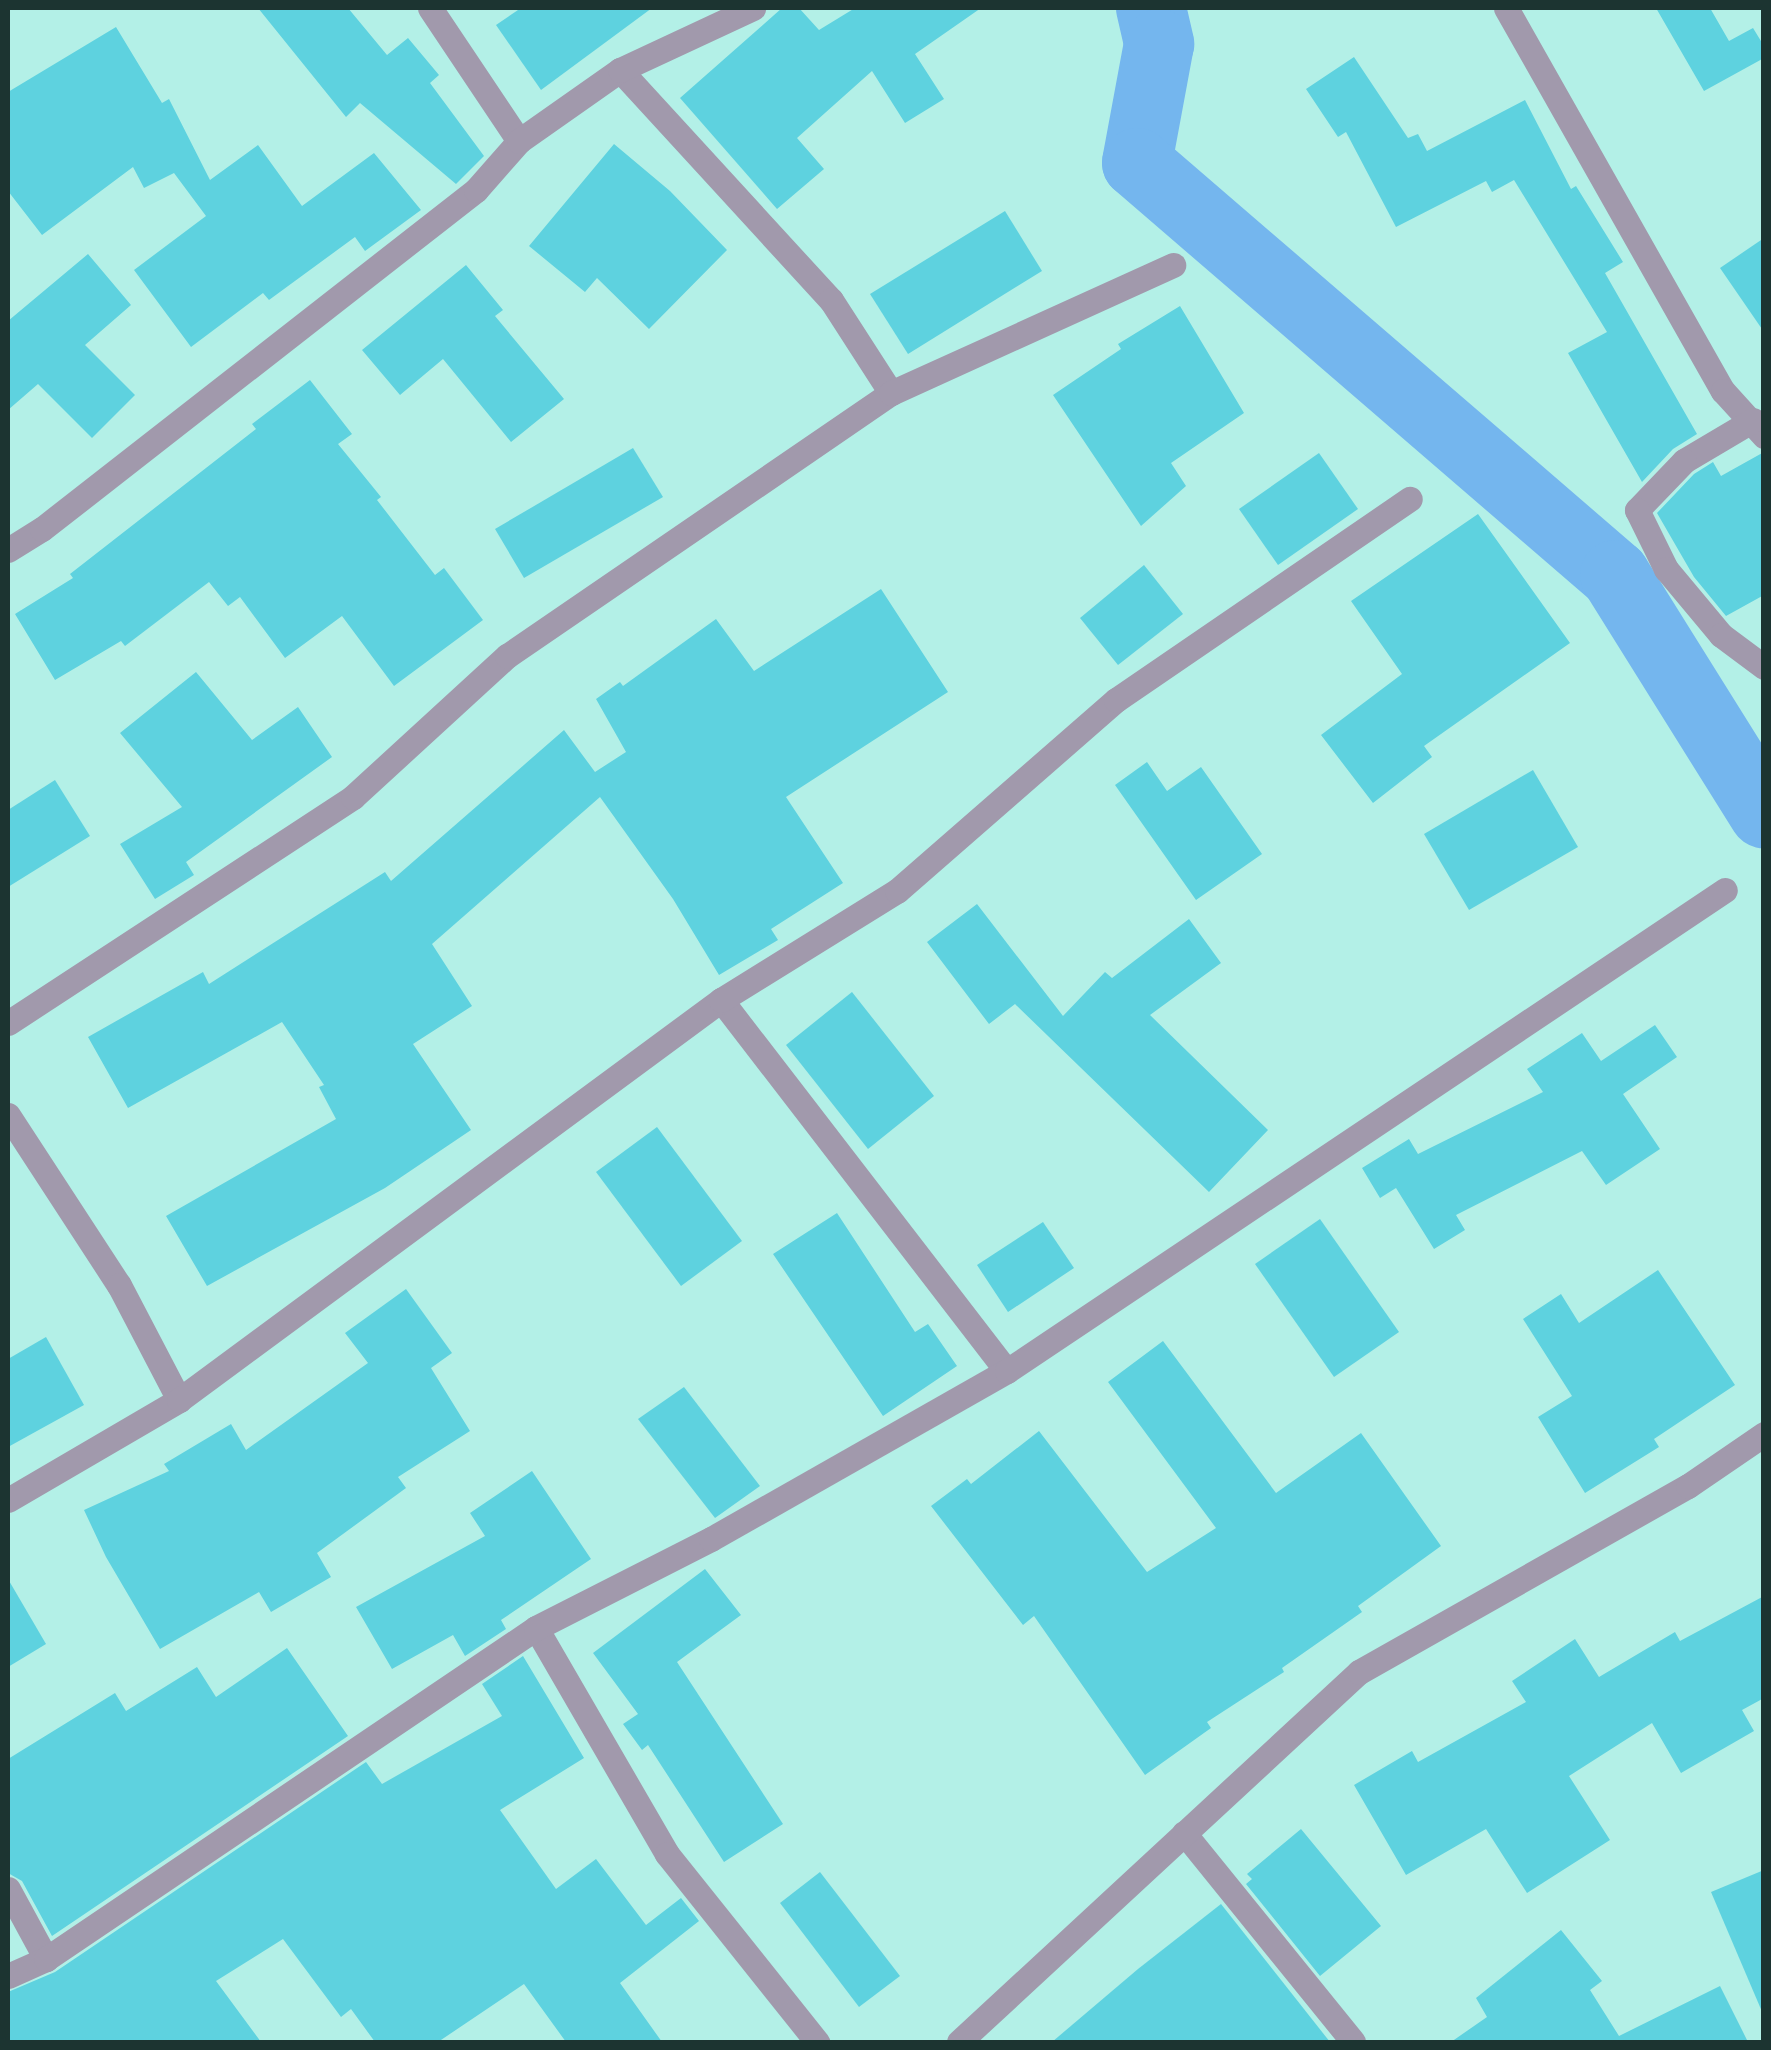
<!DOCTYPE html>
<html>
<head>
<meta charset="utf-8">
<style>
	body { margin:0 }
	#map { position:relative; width:1771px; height:2050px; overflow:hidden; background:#b3f0e7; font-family:"Roboto Condensed",sans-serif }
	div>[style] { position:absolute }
	.river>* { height:70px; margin:-35px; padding:0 35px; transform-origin:35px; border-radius:35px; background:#74b6ee }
	.building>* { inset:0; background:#5ed2df }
	.minor>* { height:25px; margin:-12.5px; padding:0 12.5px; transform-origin:12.5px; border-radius:12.5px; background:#a199ac }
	span { translate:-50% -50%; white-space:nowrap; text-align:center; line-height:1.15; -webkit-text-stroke:10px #b3f0e7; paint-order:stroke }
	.frame { position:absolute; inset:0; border:10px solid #1c3431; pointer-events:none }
</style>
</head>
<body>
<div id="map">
	<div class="river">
		<div style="left:1151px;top:8px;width:37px;rotate:77deg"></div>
		<div style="left:1159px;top:44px;width:121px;rotate:100.5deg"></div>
		<div style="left:1137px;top:163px;width:631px;rotate:40.76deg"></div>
		<div style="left:1615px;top:575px;width:281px;rotate:58deg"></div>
	</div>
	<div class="building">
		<div style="clip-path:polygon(258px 8px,348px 8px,387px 55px,408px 38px,439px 75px,430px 83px,484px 156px,456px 184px,360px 103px,346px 117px)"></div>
		<div style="clip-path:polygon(521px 8px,652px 8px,541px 90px,496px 25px)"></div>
		<div style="clip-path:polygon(782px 8px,799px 8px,819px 30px,855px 8px,981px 8px,915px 54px,944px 99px,905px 123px,872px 71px,797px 138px,824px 169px,777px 209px,680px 98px)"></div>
		<div style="clip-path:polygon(1656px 8px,1710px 8px,1729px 41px,1753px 28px,1764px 46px,1764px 58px,1704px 91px)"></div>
		<div style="clip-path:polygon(116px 27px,162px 103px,169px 99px,210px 180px,258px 145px,302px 206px,374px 153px,421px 210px,365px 251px,355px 237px,269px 300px,263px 293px,191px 347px,134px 270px,206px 216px,174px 173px,144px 188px,133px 167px,42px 235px,8px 191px,8px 92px)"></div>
		<div style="clip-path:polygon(1354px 57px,1408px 138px,1418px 134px,1427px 151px,1525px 100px,1571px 189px,1576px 186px,1623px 262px,1605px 273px,1697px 434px,1673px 449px,1642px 482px,1568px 353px,1607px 332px,1514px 180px,1492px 192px,1486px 181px,1396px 227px,1346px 132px,1338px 137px,1306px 89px)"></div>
		<div style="clip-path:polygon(614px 144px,670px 191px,727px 250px,649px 329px,597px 278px,585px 292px,529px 246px)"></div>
		<div style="clip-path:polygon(1005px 211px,1042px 271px,908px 354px,870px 294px)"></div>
		<div style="clip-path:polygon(1764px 238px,1764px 332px,1720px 268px)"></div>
		<div style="clip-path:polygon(88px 254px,131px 305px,85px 345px,135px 395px,92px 438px,38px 384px,8px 410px,8px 321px)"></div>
		<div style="clip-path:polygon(466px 265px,503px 310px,495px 316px,564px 399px,511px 442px,443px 359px,400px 395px,362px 350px)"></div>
		<div style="clip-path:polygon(1180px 306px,1244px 413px,1171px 463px,1186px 486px,1141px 526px,1053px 395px,1121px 349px,1118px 344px)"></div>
		<div style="clip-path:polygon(310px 380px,352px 434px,338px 444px,381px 497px,377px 500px,435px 575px,444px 568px,483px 620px,394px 686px,342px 616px,285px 658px,240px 597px,228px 606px,209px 582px,125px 646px,121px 641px,55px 680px,15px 614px,73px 578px,70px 574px,256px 429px,252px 424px)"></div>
		<div style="clip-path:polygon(633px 448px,663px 497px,524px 578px,495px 529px)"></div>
		<div style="clip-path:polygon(1764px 452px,1764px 595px,1726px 616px,1694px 577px,1657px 513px,1694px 474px,1713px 462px,1721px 476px)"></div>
		<div style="clip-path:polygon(1319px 453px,1358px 509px,1278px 565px,1239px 509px)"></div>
		<div style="clip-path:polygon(1478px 514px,1570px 643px,1424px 746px,1432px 757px,1373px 803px,1321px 735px,1402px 674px,1351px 601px)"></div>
		<div style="clip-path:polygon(1144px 565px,1183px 614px,1118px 665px,1080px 618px)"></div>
		<div style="clip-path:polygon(881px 589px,948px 692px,786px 797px,843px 883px,771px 929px,778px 940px,719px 975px,673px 899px,600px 797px,432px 944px,472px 1006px,413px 1044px,471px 1130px,385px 1188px,207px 1286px,166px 1216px,336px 1119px,319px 1087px,324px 1085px,282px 1022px,128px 1108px,88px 1037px,203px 972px,209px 984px,385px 872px,391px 881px,564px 730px,595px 772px,626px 752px,596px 699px,620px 682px,623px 686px,716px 619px,754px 671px)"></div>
		<div style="clip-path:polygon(196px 672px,252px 740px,298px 707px,332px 757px,186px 862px,194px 875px,155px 899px,120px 844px,182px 807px,120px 733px)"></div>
		<div style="clip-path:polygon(1147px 762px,1167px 791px,1201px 767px,1262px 854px,1196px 900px,1115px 785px)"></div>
		<div style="clip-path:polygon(1533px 770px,1578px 847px,1469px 910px,1424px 834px)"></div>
		<div style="clip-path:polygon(55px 780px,90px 836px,8px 887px,8px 810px)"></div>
		<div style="clip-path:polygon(977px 904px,1063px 1016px,1105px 972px,1112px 978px,1189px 919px,1221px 963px,1150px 1015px,1268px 1130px,1209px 1192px,1015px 1004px,989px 1024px,927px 942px)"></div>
		<div style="clip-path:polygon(852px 992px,934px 1096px,868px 1149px,786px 1045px)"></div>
		<div style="clip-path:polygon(1655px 1025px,1677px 1057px,1623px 1094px,1660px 1149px,1606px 1185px,1582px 1151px,1456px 1215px,1465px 1230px,1434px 1249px,1396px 1188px,1380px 1198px,1362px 1168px,1409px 1139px,1418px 1154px,1543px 1092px,1527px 1069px,1582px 1033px,1601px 1061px)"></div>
		<div style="clip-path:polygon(657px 1127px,742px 1241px,681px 1286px,596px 1172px)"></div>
		<div style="clip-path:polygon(837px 1213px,915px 1332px,928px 1324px,957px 1366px,883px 1416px,773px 1254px)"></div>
		<div style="clip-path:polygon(1320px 1219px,1399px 1332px,1334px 1377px,1255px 1264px)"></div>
		<div style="clip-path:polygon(1043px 1222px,1074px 1268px,1008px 1312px,977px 1265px)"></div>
		<div style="clip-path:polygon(1658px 1270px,1735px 1385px,1654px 1439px,1659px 1447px,1585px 1493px,1538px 1417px,1572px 1396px,1523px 1319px,1561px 1294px,1579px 1323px)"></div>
		<div style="clip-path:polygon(406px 1289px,452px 1353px,431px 1368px,470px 1431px,398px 1477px,406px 1488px,317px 1553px,331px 1577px,271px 1612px,259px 1592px,160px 1649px,106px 1557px,84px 1510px,169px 1471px,164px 1464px,231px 1424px,246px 1450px,368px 1363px,345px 1333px)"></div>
		<div style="clip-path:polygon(46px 1337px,84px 1405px,8px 1447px,8px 1359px)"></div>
		<div style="clip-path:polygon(1163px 1341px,1276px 1493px,1361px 1433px,1441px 1546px,1358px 1606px,1362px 1612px,1282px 1668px,1284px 1672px,1207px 1722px,1211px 1728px,1145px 1775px,1034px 1616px,1023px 1625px,931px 1506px,967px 1479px,971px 1484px,1039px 1431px,1147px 1572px,1216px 1528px,1108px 1382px)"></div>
		<div style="clip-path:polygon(684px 1387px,760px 1486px,715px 1518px,638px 1419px)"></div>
		<div style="clip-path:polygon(532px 1471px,591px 1559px,501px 1620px,506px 1629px,465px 1656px,453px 1635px,392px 1669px,356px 1607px,485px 1536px,470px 1513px)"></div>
		<div style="clip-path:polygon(705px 1569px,741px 1615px,677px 1662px,783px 1824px,724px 1862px,648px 1745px,642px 1750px,623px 1724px,638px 1714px,593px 1653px)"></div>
		<div style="clip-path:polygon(8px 1579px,46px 1644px,8px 1667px)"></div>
		<div style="clip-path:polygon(1764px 1596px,1764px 1698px,1742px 1710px,1754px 1731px,1681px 1773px,1652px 1723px,1569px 1776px,1610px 1840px,1527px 1893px,1486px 1829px,1406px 1875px,1354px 1785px,1412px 1751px,1418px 1762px,1526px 1702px,1512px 1681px,1575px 1639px,1599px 1677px,1675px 1632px,1680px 1641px)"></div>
		<div style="clip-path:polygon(287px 1648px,348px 1736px,52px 1936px,22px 1881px,8px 1873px,8px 1759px,115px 1693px,126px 1711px,197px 1667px,216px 1697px)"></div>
		<div style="clip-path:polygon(523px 1656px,584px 1758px,500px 1810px,556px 1889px,596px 1859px,646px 1925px,681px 1898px,699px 1921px,620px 1983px,662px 2042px,566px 2042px,524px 1984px,438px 2042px,375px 2042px,351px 2009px,341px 2017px,283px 1939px,216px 1981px,261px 2042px,8px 2042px,8px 1992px,55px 1972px,366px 1762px,382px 1784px,502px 1716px,482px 1684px)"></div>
		<div style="clip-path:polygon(1301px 1829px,1381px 1926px,1320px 1976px,1246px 1884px,1252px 1879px,1247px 1874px)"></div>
		<div style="clip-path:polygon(1764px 1870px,1764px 2014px,1763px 2014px,1711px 1892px)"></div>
		<div style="clip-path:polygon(820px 1872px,900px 1976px,859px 2007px,780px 1903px)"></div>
		<div style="clip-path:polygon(1221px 1904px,1330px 2042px,1052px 2042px,1138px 1969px)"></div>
		<div style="clip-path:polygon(1561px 1930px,1602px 1981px,1590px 1990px,1619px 2036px,1720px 1986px,1748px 2042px,1451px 2042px,1487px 2017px,1476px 1998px)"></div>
	</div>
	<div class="minor">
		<div style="left:430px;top:8px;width:160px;rotate:56.2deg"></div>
		<div style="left:1506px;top:8px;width:440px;rotate:60.5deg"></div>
		<div style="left:1723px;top:391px;width:61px;rotate:47.7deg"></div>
		<div style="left:620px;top:70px;width:312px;rotate:47.5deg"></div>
		<div style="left:831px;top:300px;width:111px;rotate:57.2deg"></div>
		<div style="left:1753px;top:420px;width:80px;rotate:149.3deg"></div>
		<div style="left:1684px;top:461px;width:68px;rotate:133.8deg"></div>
		<div style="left:1637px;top:510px;width:66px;rotate:63.8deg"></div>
		<div style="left:1666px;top:569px;width:86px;rotate:50.2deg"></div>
		<div style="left:1721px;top:635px;width:54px;rotate:36.7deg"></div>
		<div style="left:8px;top:550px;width:40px;rotate:-32deg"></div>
		<div style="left:42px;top:529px;width:551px;rotate:-37.99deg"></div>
		<div style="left:476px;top:190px;width:65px;rotate:-48.7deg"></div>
		<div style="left:519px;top:141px;width:123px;rotate:-35.1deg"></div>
		<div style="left:620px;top:70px;width:147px;rotate:-25deg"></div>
		<div style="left:721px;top:1000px;width:468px;rotate:52.4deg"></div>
		<div style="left:8px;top:1023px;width:412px;rotate:-33.2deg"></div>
		<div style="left:353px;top:797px;width:209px;rotate:-42.5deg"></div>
		<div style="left:507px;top:656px;width:465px;rotate:-34.4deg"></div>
		<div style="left:891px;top:393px;width:310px;rotate:-24.4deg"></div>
		<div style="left:8px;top:1115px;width:203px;rotate:56.9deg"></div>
		<div style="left:119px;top:1285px;width:130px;rotate:62.4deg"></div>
		<div style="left:8px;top:1500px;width:198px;rotate:-30.3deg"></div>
		<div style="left:179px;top:1400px;width:674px;rotate:-36.43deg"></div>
		<div style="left:721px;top:1000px;width:207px;rotate:-31.8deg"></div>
		<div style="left:897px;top:891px;width:291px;rotate:-41.1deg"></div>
		<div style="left:1116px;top:700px;width:356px;rotate:-34.4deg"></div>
		<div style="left:536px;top:1628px;width:261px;rotate:59.9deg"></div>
		<div style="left:667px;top:1854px;width:241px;rotate:51.4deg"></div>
		<div style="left:1184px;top:1833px;width:269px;rotate:51deg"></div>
		<div style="left:8px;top:1889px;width:80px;rotate:61.5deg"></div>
		<div style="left:8px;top:1976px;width:42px;rotate:-24.1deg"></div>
		<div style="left:46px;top:1959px;width:591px;rotate:-34.04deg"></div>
		<div style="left:536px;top:1628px;width:196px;rotate:-27deg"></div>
		<div style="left:711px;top:1539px;width:340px;rotate:-29.6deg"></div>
		<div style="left:1007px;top:1371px;width:864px;rotate:-33.82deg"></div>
		<div style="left:959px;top:2042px;width:545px;rotate:-42.77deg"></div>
		<div style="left:1359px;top:1672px;width:378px;rotate:-29.5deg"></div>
		<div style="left:1688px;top:1486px;width:92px;rotate:-34.4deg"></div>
	</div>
	<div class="frame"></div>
</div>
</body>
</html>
